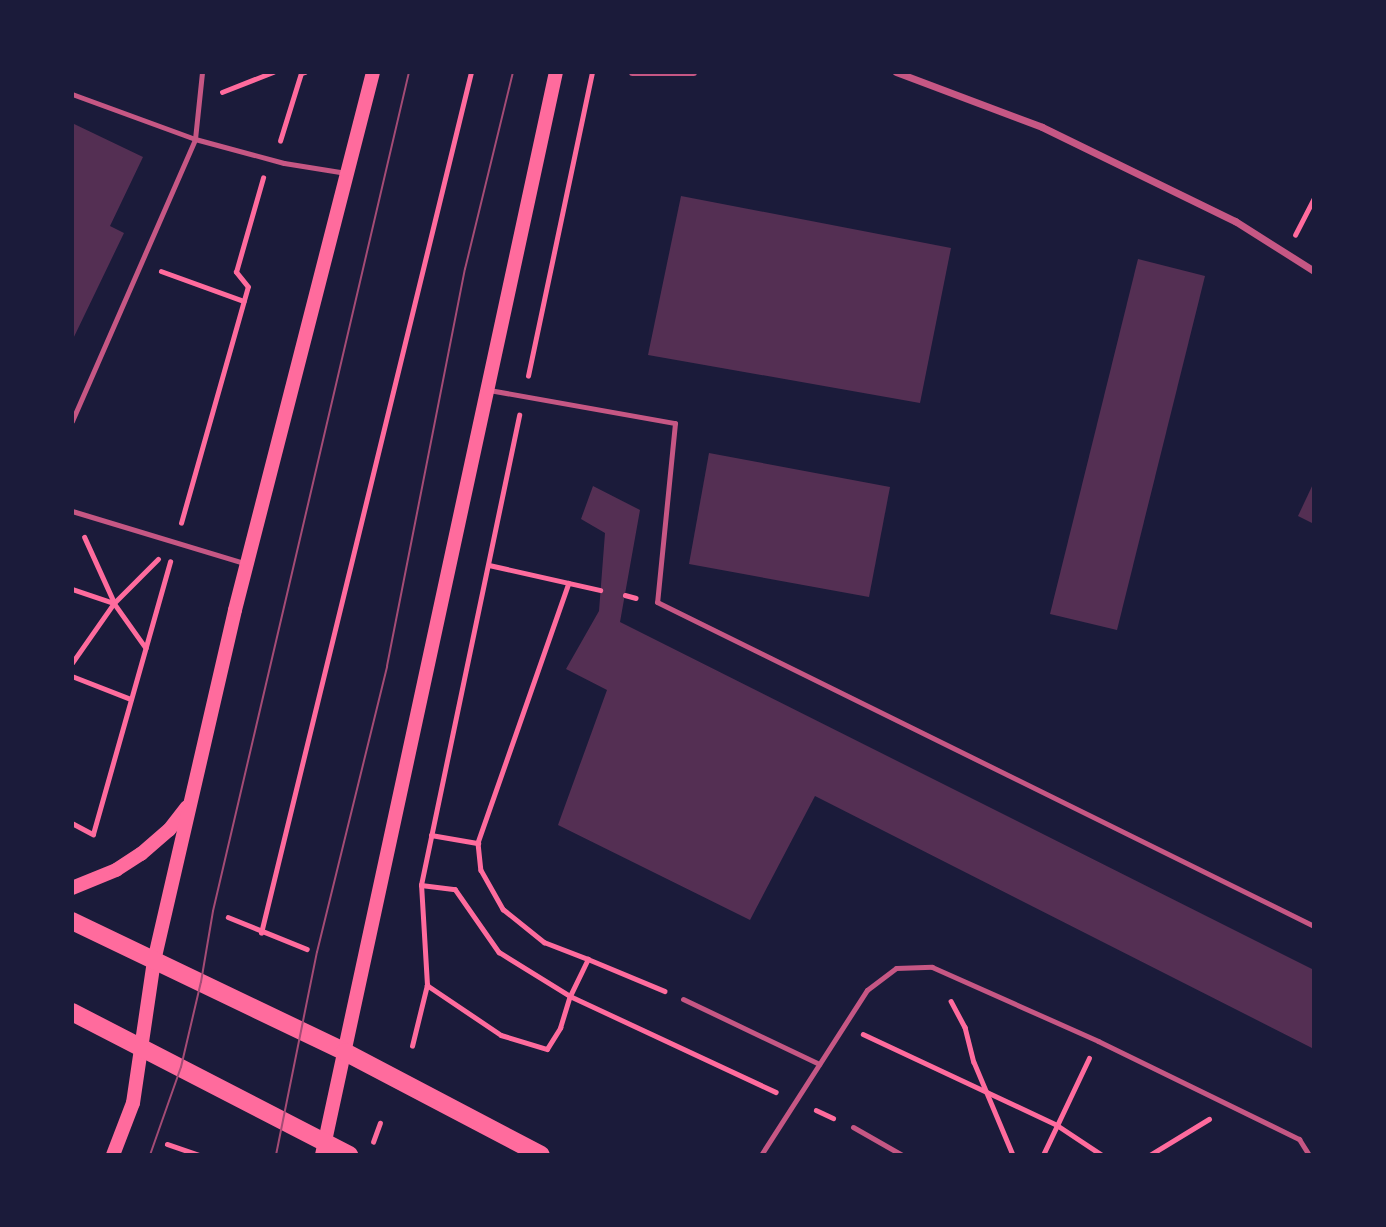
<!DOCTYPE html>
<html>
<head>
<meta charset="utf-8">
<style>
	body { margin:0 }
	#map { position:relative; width:1386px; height:1227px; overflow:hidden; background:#1b1b3a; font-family:Raleway,sans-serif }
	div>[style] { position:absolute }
	.building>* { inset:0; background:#542f53 }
	.path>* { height:4.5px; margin:-2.25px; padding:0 2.25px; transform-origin:2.25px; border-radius:2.25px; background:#ff6b9d }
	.service>* { height:5px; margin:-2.5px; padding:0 2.5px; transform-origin:2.5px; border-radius:2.5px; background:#c65784 }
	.minor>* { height:7px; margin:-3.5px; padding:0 3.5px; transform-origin:3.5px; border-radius:3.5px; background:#c65784 }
	.secondary>* { height:14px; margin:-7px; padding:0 7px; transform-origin:7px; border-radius:7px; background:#ff6b9d }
	.primary>* { height:18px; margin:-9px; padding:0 9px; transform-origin:9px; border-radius:9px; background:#ff6b9d }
	.tram>* { height:2px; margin:-1px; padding:0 1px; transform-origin:1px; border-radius:1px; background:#a44b75 }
	span { translate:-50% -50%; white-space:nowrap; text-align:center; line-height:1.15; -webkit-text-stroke:6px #1b1b3a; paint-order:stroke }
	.frame { position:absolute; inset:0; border:74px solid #1b1b3a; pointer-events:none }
</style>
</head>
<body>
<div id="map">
	<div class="building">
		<div style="clip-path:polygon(72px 123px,143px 157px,110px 226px,124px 233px,72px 341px)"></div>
		<div style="clip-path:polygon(681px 196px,951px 248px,920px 403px,648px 355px)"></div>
		<div style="clip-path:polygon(1138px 259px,1205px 276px,1117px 630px,1050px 614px)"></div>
		<div style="clip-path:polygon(709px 453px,890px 487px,869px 597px,689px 564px)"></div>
		<div style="clip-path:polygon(1314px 482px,1314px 524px,1298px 516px)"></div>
		<div style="clip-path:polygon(593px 486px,640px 510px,620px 622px,1314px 970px,1314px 1049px,815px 796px,750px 920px,558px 825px,607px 690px,566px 669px,599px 611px,605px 533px,581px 519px)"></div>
	</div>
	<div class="path">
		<div style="left:222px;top:92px;width:55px;rotate:-21.4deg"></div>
		<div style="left:280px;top:141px;width:71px;rotate:-72.8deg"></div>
		<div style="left:301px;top:73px;width:4px;rotate:-14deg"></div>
		<div style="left:1295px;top:235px;width:42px;rotate:-62.8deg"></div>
		<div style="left:161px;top:271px;width:88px;rotate:19.9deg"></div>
		<div style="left:528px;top:376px;width:311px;rotate:-78.1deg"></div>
		<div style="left:181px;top:523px;width:245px;rotate:-74.2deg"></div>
		<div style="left:248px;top:287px;width:19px;rotate:-129deg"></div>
		<div style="left:236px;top:272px;width:98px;rotate:-74deg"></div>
		<div style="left:489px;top:565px;width:114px;rotate:12.7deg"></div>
		<div style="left:569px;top:583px;width:275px;rotate:109.3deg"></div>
		<div style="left:478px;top:843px;width:27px;rotate:84deg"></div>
		<div style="left:481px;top:870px;width:45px;rotate:60.6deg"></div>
		<div style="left:503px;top:909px;width:53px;rotate:38.8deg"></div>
		<div style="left:544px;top:942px;width:47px;rotate:21.1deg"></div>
		<div style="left:72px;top:589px;width:44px;rotate:18.4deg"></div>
		<div style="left:114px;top:603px;width:55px;rotate:54.6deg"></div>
		<div style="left:625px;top:595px;width:11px;rotate:15deg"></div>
		<div style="left:114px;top:603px;width:62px;rotate:-45deg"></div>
		<div style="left:72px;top:663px;width:73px;rotate:-55deg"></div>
		<div style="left:114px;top:603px;width:72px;rotate:-114.4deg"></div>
		<div style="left:72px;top:676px;width:63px;rotate:21.3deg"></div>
		<div style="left:72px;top:823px;width:24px;rotate:28deg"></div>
		<div style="left:93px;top:834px;width:283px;rotate:-74.2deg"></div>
		<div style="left:431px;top:835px;width:48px;rotate:9.7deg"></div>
		<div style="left:421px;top:885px;width:34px;rotate:7deg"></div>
		<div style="left:455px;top:889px;width:77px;rotate:55.1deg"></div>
		<div style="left:499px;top:952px;width:84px;rotate:31.8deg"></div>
		<div style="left:570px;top:996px;width:227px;rotate:25deg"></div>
		<div style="left:228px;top:917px;width:85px;rotate:22.1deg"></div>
		<div style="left:261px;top:933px;width:886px;rotate:-76.29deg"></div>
		<div style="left:427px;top:985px;width:89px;rotate:34deg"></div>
		<div style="left:501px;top:1035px;width:48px;rotate:16.9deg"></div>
		<div style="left:547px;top:1049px;width:25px;rotate:-58deg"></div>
		<div style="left:560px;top:1028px;width:34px;rotate:-73deg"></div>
		<div style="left:570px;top:996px;width:41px;rotate:-64.1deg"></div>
		<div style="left:588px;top:959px;width:83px;rotate:22.6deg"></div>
		<div style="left:951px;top:1001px;width:30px;rotate:62deg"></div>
		<div style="left:965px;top:1027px;width:36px;rotate:76deg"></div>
		<div style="left:974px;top:1062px;width:101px;rotate:67.2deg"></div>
		<div style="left:863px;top:1034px;width:214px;rotate:25.1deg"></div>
		<div style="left:1057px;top:1125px;width:54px;rotate:33.7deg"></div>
		<div style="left:412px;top:1046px;width:63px;rotate:-76.2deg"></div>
		<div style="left:427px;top:985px;width:100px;rotate:-93.4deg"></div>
		<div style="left:421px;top:885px;width:480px;rotate:-78.2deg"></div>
		<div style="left:816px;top:1110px;width:19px;rotate:25deg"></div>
		<div style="left:373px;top:1142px;width:20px;rotate:-70deg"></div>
		<div style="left:167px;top:1144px;width:34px;rotate:19deg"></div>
		<div style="left:1043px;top:1155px;width:107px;rotate:-64.6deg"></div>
		<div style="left:1150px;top:1155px;width:69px;rotate:-31.4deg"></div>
	</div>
	<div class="service">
		<div style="left:72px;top:94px;width:131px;rotate:20.1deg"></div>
		<div style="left:195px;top:139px;width:92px;rotate:15.1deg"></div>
		<div style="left:284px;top:163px;width:63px;rotate:9.2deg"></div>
		<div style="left:489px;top:390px;width:189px;rotate:10.1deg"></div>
		<div style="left:675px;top:423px;width:180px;rotate:95.7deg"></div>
		<div style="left:657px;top:602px;width:733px;rotate:26.25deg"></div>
		<div style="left:72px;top:421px;width:308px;rotate:-66.4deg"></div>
		<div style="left:195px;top:139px;width:67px;rotate:-84deg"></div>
		<div style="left:72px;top:511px;width:180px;rotate:16.8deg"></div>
		<div style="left:683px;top:999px;width:151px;rotate:25.5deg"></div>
		<div style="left:853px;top:1127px;width:56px;rotate:29.7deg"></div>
		<div style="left:761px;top:1155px;width:196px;rotate:-57.3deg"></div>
		<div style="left:867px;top:990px;width:36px;rotate:-37deg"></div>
		<div style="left:896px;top:968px;width:36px;rotate:-2deg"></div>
		<div style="left:932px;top:967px;width:182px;rotate:24deg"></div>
		<div style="left:1098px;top:1041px;width:224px;rotate:26deg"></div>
		<div style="left:1299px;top:1139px;width:19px;rotate:58deg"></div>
	</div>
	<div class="minor">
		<div style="left:632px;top:72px;width:61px"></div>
		<div style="left:896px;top:72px;width:156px;rotate:20.6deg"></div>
		<div style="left:1042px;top:127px;width:215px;rotate:26deg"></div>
		<div style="left:1235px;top:221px;width:93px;rotate:32.3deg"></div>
	</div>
	<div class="secondary">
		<div style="left:72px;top:888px;width:48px;rotate:-22.2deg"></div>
		<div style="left:116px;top:870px;width:30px;rotate:-33deg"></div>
		<div style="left:141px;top:854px;width:37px;rotate:-41deg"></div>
		<div style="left:169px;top:830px;width:29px;rotate:-52deg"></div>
		<div style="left:113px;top:1155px;width:56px;rotate:-69deg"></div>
		<div style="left:133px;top:1103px;width:144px;rotate:-81.6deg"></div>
		<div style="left:154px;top:961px;width:360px;rotate:-77deg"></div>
		<div style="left:235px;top:610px;width:555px;rotate:-75.61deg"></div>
		<div style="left:322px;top:1155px;width:1108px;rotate:-77.81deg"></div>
	</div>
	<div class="primary">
		<div style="left:72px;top:921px;width:303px;rotate:25.6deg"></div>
		<div style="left:345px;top:1052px;width:221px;rotate:27.7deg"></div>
		<div style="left:72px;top:1012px;width:312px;rotate:27.3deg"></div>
	</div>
	<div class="tram">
		<div style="left:150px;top:1155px;width:93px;rotate:-70.6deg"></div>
		<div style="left:181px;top:1067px;width:87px;rotate:-76.8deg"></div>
		<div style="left:201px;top:982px;width:72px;rotate:-80.4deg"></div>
		<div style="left:213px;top:911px;width:862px;rotate:-76.85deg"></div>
		<div style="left:276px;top:1155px;width:207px;rotate:-78.6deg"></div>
		<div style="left:317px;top:952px;width:294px;rotate:-76.2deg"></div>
		<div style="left:387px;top:666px;width:405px;rotate:-78.9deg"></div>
		<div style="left:465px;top:269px;width:203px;rotate:-76.3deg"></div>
	</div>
	<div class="frame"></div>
</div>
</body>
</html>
